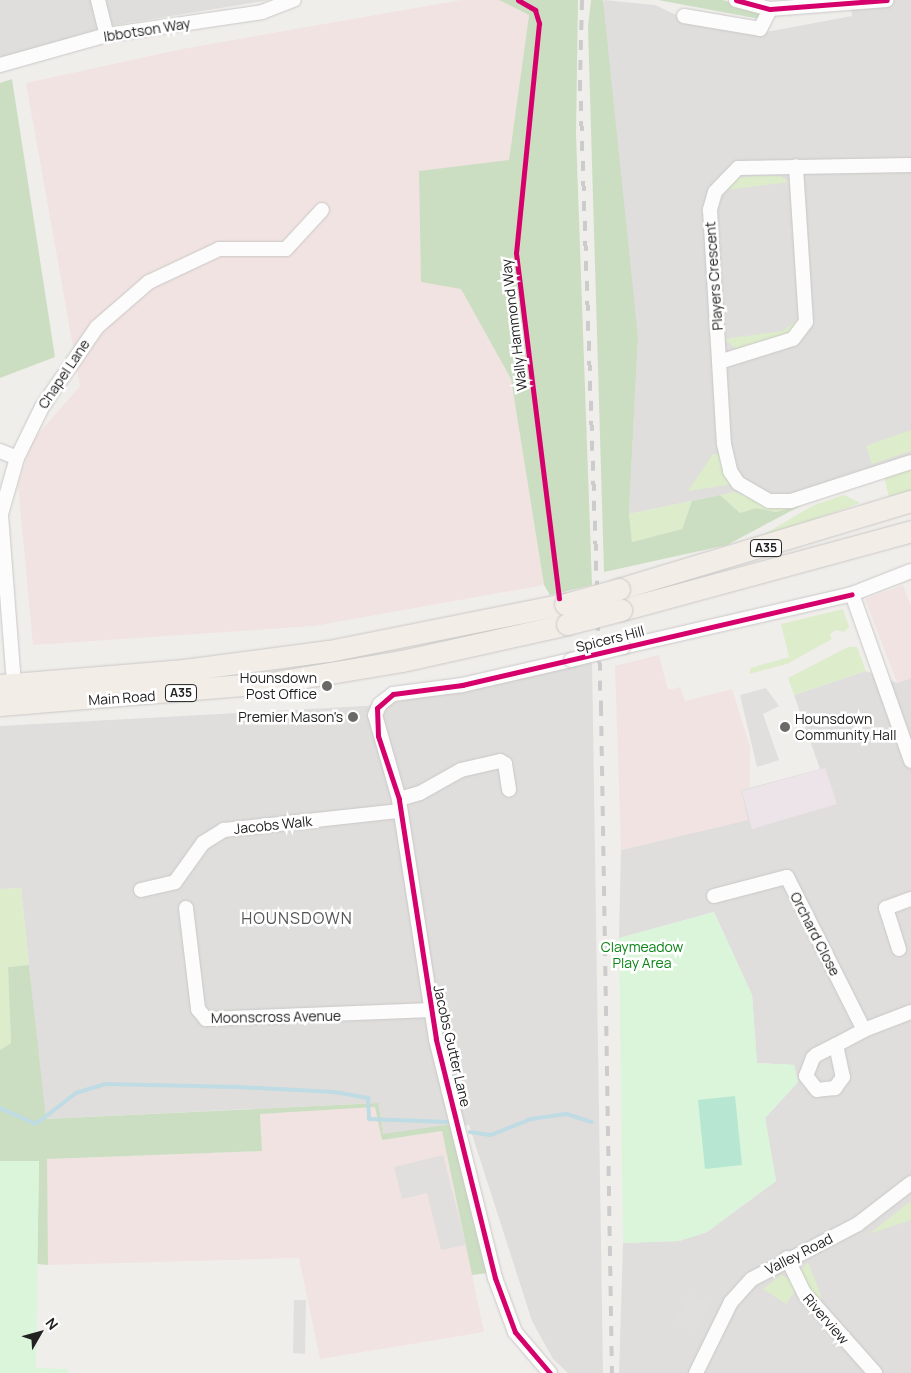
<!DOCTYPE html>
<html>
<head>
<meta charset="utf-8">
<style>
	body { margin:0 }
	#map { position:relative; width:911px; height:1373px; overflow:hidden; background:#f0eeeb; font-family:Manrope,sans-serif }
	div>[style] { position:absolute }
	.residential>* { inset:0; background:#dfdedc }
	.commercial>* { inset:0; background:#f1e3e1 }
	.industrial>* { inset:0; background:#ede4e9 }
	.grass>* { inset:0; background:#ddeccb }
	.forest>* { inset:0; background:#cbdec1 }
	.park>* { inset:0; background:#daf5da }
	.pitch>* { inset:0; background:#b7e6d2 }
	.parking>* { inset:0; background:#e0dfde }
	.stream>* { height:4px; margin:-2px; padding:0 2px; transform-origin:2px; border-radius:2px; background:#bfdbe3 }
	.roads { filter:drop-shadow(0 0 1px #c9c8c7) drop-shadow(0 0 1px #c9c8c7) }
	.street>* { height:14px; margin:-7px; padding:0 7px; transform-origin:7px; border-radius:7px; background:#fdfcfc }
	.primary>* { height:21px; margin:-10.5px; padding:0 10.5px; transform-origin:10.5px; border-radius:10.5px; background:#f3ede7 }
	.rail>* { height:4px; margin-top:-2px; transform-origin:0; background:repeating-linear-gradient(90deg,#ccc 0 10px,transparent 0 20px) }
	.bridges { filter:drop-shadow(0 0 1px #c9c8c7) drop-shadow(0 0 1px #c9c8c7) }
	.street-bridge>* { height:14px; margin:-7px; padding:0 7px; transform-origin:7px; border-radius:7px; background:#fdfcfc }
	.primary-bridge>* { height:21px; margin:-10.5px; padding:0 10.5px; transform-origin:10.5px; border-radius:10.5px; background:#f3ede7 }
	.cycleway>* { height:5px; margin:-2.5px; padding:0 2.5px; transform-origin:2.5px; border-radius:2.5px; background:#d6006c }
	.dots>* { width:14px; height:14px; translate:-50% -50%; box-sizing:border-box; border:2px solid #fff; border-radius:50% }
	span { translate:-50% -50%; white-space:nowrap; text-align:center; line-height:1.15; -webkit-text-stroke:5px #fff; paint-order:stroke }
	.shield-label span { padding:1px 4px; background:#fff; border:1px solid; border-radius:4px; -webkit-text-stroke-width:0 }
	.shield-label { font-size:12px; color:#222; font-weight:700 }
	.street-label { font-size:14px; color:#222 }
	.poi-label { font-size:14px; color:#222 }
	.right { translate:-100% -50%; text-align:right }
	.left { translate:0 -50%; text-align:left }
	.park-label { font-size:14px; color:#0c8416 }
	.quarter-label { font-size:16px; color:#555; letter-spacing:1px }
	.north { position:absolute; left:15px; top:1308px; width:50px; height:50px; -webkit-text-stroke:4px #fff; paint-order:stroke; rotate:52deg; font-size:14px; font-weight:700; line-height:20px; text-align:center; color:#222 }
	.north::after { content:''; display:block; margin:auto; width:18px; height:22px; background:#222; clip-path:polygon(50% 0,100% 100%,50% 72%,0 100%) }
</style>
</head>
<body>
<div id="map">
	<div class="residential">
		<div style="clip-path:polygon(0 0,270px 0,109px 26px,0 59px)"></div>
		<div style="clip-path:polygon(604px 0,655px 5px,689px 21px,760px 33px,852px 16px,850px 0,911px 0,911px 463px,775px 507px,735px 492px,629px 514px,638px 337px,596px 33px)"></div>
		<div style="clip-path:polygon(592px 659px,603px 1373px,568px 1373px,553px 1359px,532px 1321px,469px 1125px,383px 1135px,377px 1103px,45px 1119px,21px 888px,0 889px,0 726px,382px 705px)"></div>
		<div style="clip-path:polygon(866px 671px,897px 683px,911px 678px,911px 1373px,619px 1373px,623px 1243px,679px 1241px,707px 1232px,776px 1181px,765px 1118px,798px 1082px,794px 1065px,757px 1063px,752px 995px,714px 912px,619px 938px,621px 850px,747px 820px,741px 790px,820px 769px,794px 695px)"></div>
	</div>
	<div class="commercial">
		<div style="clip-path:polygon(461px 0,499px 0,529px 15px,509px 160px,421px 281px,461px 289px,511px 379px,544px 585px,314px 626px,33px 645px,18px 485px,32px 441px,80px 386px,26px 83px,182px 49px)"></div>
		<div style="clip-path:polygon(903px 585px,911px 606px,911px 678px,897px 683px,865px 599px)"></div>
		<div style="clip-path:polygon(659px 655px,668px 690px,680px 687px,685px 701px,732px 689px,750px 747px,750px 787px,741px 790px,748px 820px,621px 850px,615px 666px)"></div>
		<div style="clip-path:polygon(375px 1107px,382px 1140px,442px 1131px,484px 1332px,320px 1359px,299px 1258px,48px 1265px,46px 1159px,262px 1151px,260px 1114px)"></div>
	</div>
	<div class="industrial">
		<div style="clip-path:polygon(825px 768px,837px 804px,752px 829px,742px 791px)"></div>
	</div>
	<div class="grass">
		<div style="clip-path:polygon(756px 176px,780px 176px,790px 182px,726px 190px,736px 178px)"></div>
		<div style="clip-path:polygon(802px 316px,791px 335px,738px 350px,724px 339px,783px 331px)"></div>
		<div style="clip-path:polygon(911px 430px,911px 451px,872px 464px,866px 446px)"></div>
		<div style="clip-path:polygon(713px 454px,720px 454px,733px 484px,688px 491px)"></div>
		<div style="clip-path:polygon(911px 468px,911px 493px,890px 501px,884px 477px)"></div>
		<div style="clip-path:polygon(735px 492px,775px 507px,791px 508px,775px 512px,756px 508px,740px 513px,720px 495px)"></div>
		<div style="clip-path:polygon(844px 495px,860px 503px,751px 542px,814px 505px)"></div>
		<div style="clip-path:polygon(692px 501px,682px 529px,632px 542px,629px 514px)"></div>
		<div style="clip-path:polygon(843px 609px,849px 627px,844px 632px,836px 630px,830px 634px,832px 639px,787px 664px,749px 674px,751px 668px,789px 657px,781px 624px)"></div>
		<div style="clip-path:polygon(848px 647px,857px 647px,866px 671px,794px 695px,788px 678px)"></div>
		<div style="clip-path:polygon(21px 888px,29px 965px,8px 967px,11px 1043px,0 1050px,0 889px)"></div>
		<div style="clip-path:polygon(911px 1201px,911px 1220px,869px 1234px)"></div>
		<div style="clip-path:polygon(808px 1262px,822px 1298px,818px 1300px,800px 1271px)"></div>
		<div style="clip-path:polygon(781px 1275px,791px 1280px,796px 1290px,786px 1304px,763px 1289px)"></div>
	</div>
	<div class="forest">
		<div style="clip-path:polygon(499px 0,578px 0,576px 135px,592px 585px,550px 595px,544px 585px,511px 379px,461px 289px,421px 282px,419px 171px,509px 160px,529px 15px)"></div>
		<div style="clip-path:polygon(591px 0,603px 0,638px 337px,629px 514px,632px 542px,682px 529px,692px 501px,720px 495px,740px 513px,756px 508px,776px 512px,802px 505px,727px 545px,604px 572px,588px 27px)"></div>
		<div style="clip-path:polygon(658px 0,723px 0,760px 12px,760px 19px)"></div>
		<div style="clip-path:polygon(12px 79px,55px 357px,0 378px,0 83px)"></div>
		<div style="clip-path:polygon(29px 965px,46px 1119px,378px 1103px,383px 1134px,452px 1124px,488px 1273px,472px 1275px,442px 1131px,382px 1140px,375px 1107px,260px 1114px,262px 1151px,47px 1159px,48px 1265px,37px 1264px,39px 1161px,0 1161px,0 1050px,11px 1043px,8px 967px)"></div>
	</div>
	<div class="park">
		<div style="clip-path:polygon(714px 912px,752px 995px,757px 1063px,794px 1065px,798px 1082px,765px 1118px,776px 1181px,707px 1232px,679px 1241px,623px 1243px,619px 938px)"></div>
		<div style="clip-path:polygon(0 1161px,39px 1161px,36px 1368px,68px 1369px,68px 1373px,0 1373px)"></div>
	</div>
	<div class="pitch">
		<div style="clip-path:polygon(735px 1096px,742px 1165px,705px 1169px,698px 1100px)"></div>
	</div>
	<div class="parking">
		<div style="clip-path:polygon(766px 688px,779px 706px,763px 714px,779px 760px,757px 767px,740px 695px)"></div>
		<div style="clip-path:polygon(443px 1155px,466px 1245px,441px 1250px,427px 1193px,402px 1199px,394px 1167px)"></div>
		<div style="clip-path:polygon(690px 1293px,710px 1304px,696px 1332px,675px 1321px)"></div>
		<div style="clip-path:polygon(294px 1300px,306px 1300px,305px 1354px,293px 1353px)"></div>
	</div>
	<div class="stream">
		<div style="left:0;top:1108px;width:39px;rotate:24deg"></div>
		<div style="left:36px;top:1124px;width:51px;rotate:-37.8deg"></div>
		<div style="left:76px;top:1093px;width:30px;rotate:-17deg"></div>
		<div style="left:105px;top:1084px;width:133px;rotate:1.3deg"></div>
		<div style="left:238px;top:1087px;width:96px;rotate:3deg"></div>
		<div style="left:334px;top:1092px;width:35px;rotate:10deg"></div>
		<div style="left:368px;top:1098px;width:21px;rotate:87deg"></div>
		<div style="left:369px;top:1119px;width:79px;rotate:2.2deg"></div>
		<div style="left:470px;top:1132px;width:21px;rotate:8deg"></div>
		<div style="left:491px;top:1135px;width:43px;rotate:-21.8deg"></div>
		<div style="left:531px;top:1119px;width:36px;rotate:-8deg"></div>
		<div style="left:567px;top:1114px;width:26px;rotate:18deg"></div>
	</div>
	<div class="roads">
		<div class="street">
			<div style="left:98px;top:0;width:36px;rotate:76deg"></div>
			<div style="left:736px;top:0;width:35px;rotate:15deg"></div>
			<div style="left:770px;top:9px;width:117px;rotate:-4.4deg"></div>
			<div style="left:684px;top:16px;width:77px;rotate:9.7deg"></div>
			<div style="left:760px;top:29px;width:22px;rotate:-63deg"></div>
			<div style="left:0;top:65px;width:111px;rotate:-15.7deg"></div>
			<div style="left:107px;top:35px;width:157px;rotate:-8.4deg"></div>
			<div style="left:262px;top:12px;width:34px;rotate:-21deg"></div>
			<div style="left:911px;top:165px;width:173px;rotate:179deg"></div>
			<div style="left:738px;top:168px;width:33px;rotate:134deg"></div>
			<div style="left:715px;top:192px;width:19px;rotate:106deg"></div>
			<div style="left:710px;top:210px;width:234px;rotate:86.6deg"></div>
			<div style="left:724px;top:444px;width:28px;rotate:77deg"></div>
			<div style="left:730px;top:471px;width:14px;rotate:56deg"></div>
			<div style="left:738px;top:483px;width:36px;rotate:30deg"></div>
			<div style="left:769px;top:501px;width:22px"></div>
			<div style="left:791px;top:501px;width:126px;rotate:-18deg"></div>
			<div style="left:719px;top:362px;width:77px;rotate:-17.3deg"></div>
			<div style="left:793px;top:339px;width:21px;rotate:-53deg"></div>
			<div style="left:806px;top:322px;width:156px;rotate:-93.7deg"></div>
			<div style="left:0;top:451px;width:18px;rotate:22deg"></div>
			<div style="left:852px;top:594px;width:177px;rotate:70.5deg"></div>
			<div style="left:623px;top:647px;width:235px;rotate:-13deg"></div>
			<div style="left:852px;top:594px;width:63px;rotate:-21.3deg"></div>
			<div style="left:14px;top:684px;width:170px;rotate:-94.4deg"></div>
			<div style="left:1px;top:514px;width:58px;rotate:-74.1deg"></div>
			<div style="left:17px;top:458px;width:57px;rotate:-63.9deg"></div>
			<div style="left:42px;top:407px;width:97px;rotate:-55.5deg"></div>
			<div style="left:97px;top:327px;width:69px;rotate:-40.9deg"></div>
			<div style="left:149px;top:282px;width:77px;rotate:-25.2deg"></div>
			<div style="left:219px;top:249px;width:67px"></div>
			<div style="left:286px;top:249px;width:53px;rotate:-47.3deg"></div>
			<div style="left:399px;top:799px;width:22px;rotate:-16deg"></div>
			<div style="left:420px;top:793px;width:47px;rotate:-29.3deg"></div>
			<div style="left:461px;top:770px;width:40px;rotate:-13deg"></div>
			<div style="left:500px;top:761px;width:6px;rotate:31deg"></div>
			<div style="left:505px;top:764px;width:26px;rotate:81deg"></div>
			<div style="left:141px;top:890px;width:35px;rotate:-13deg"></div>
			<div style="left:175px;top:882px;width:48px;rotate:-54.3deg"></div>
			<div style="left:203px;top:843px;width:25px;rotate:-32deg"></div>
			<div style="left:224px;top:830px;width:177px;rotate:-6.2deg"></div>
			<div style="left:714px;top:896px;width:75px;rotate:-14.6deg"></div>
			<div style="left:787px;top:877px;width:171px;rotate:63.3deg"></div>
			<div style="left:186px;top:908px;width:102px;rotate:83.2deg"></div>
			<div style="left:198px;top:1009px;width:13px;rotate:51deg"></div>
			<div style="left:206px;top:1019px;width:225px;rotate:-2.3deg"></div>
			<div style="left:899px;top:949px;width:43px;rotate:-107.6deg"></div>
			<div style="left:886px;top:908px;width:27px;rotate:-20deg"></div>
			<div style="left:836px;top:1045px;width:33px;rotate:78deg"></div>
			<div style="left:843px;top:1077px;width:14px;rotate:126deg"></div>
			<div style="left:835px;top:1088px;width:18px;rotate:174deg"></div>
			<div style="left:817px;top:1090px;width:18px;rotate:-128deg"></div>
			<div style="left:806px;top:1076px;width:19px;rotate:-69deg"></div>
			<div style="left:813px;top:1058px;width:4px;rotate:-45deg"></div>
			<div style="left:816px;top:1055px;width:22px;rotate:-27deg"></div>
			<div style="left:836px;top:1045px;width:32px;rotate:-28deg"></div>
			<div style="left:864px;top:1030px;width:50px;rotate:-21deg"></div>
			<div style="left:787px;top:1258px;width:39px;rotate:64deg"></div>
			<div style="left:804px;top:1293px;width:107px;rotate:48.4deg"></div>
			<div style="left:550px;top:1373px;width:54px;rotate:-130.5deg"></div>
			<div style="left:515px;top:1332px;width:58px;rotate:-110.3deg"></div>
			<div style="left:495px;top:1278px;width:246px;rotate:-103.9deg"></div>
			<div style="left:436px;top:1039px;width:243px;rotate:-98.8deg"></div>
			<div style="left:399px;top:799px;width:87px;rotate:-105.9deg"></div>
			<div style="left:375px;top:715px;width:12px;rotate:-66deg"></div>
			<div style="left:380px;top:704px;width:16px;rotate:-38deg"></div>
			<div style="left:393px;top:694px;width:70px;rotate:-7.4deg"></div>
			<div style="left:462px;top:685px;width:112px;rotate:-12.9deg"></div>
			<div style="left:696px;top:1373px;width:79px;rotate:-63.8deg"></div>
			<div style="left:731px;top:1302px;width:31px;rotate:-48deg"></div>
			<div style="left:752px;top:1279px;width:119px;rotate:-27.4deg"></div>
			<div style="left:858px;top:1224px;width:67px;rotate:-37.7deg"></div>
		</div>
		<div class="primary">
			<div style="left:619px;top:589px;width:305px;rotate:-16.8deg"></div>
			<div style="left:621px;top:610px;width:301px;rotate:-15.2deg"></div>
			<div style="left:0;top:685px;width:185px;rotate:-4.7deg"></div>
			<div style="left:184px;top:670px;width:146px;rotate:-7.5deg"></div>
			<div style="left:329px;top:651px;width:241px;rotate:-11.3deg"></div>
			<div style="left:0;top:705px;width:271px;rotate:-4.7deg"></div>
			<div style="left:270px;top:683px;width:134px;rotate:-9.5deg"></div>
			<div style="left:402px;top:661px;width:169px;rotate:-12.6deg"></div>
		</div>
	</div>
	<div class="rail">
		<div style="left:582px;top:0;width:81px;rotate:91.4deg"></div>
		<div style="left:580px;top:81px;width:625px;rotate:88.08deg"></div>
		<div style="left:601px;top:706px;width:667px;rotate:89.06deg"></div>
	</div>
	<div class="bridges">
		<div class="street-bridge">
			<div style="left:571px;top:660px;width:54px;rotate:-14deg"></div>
		</div>
		<div class="primary-bridge">
			<div style="left:565px;top:604px;width:56px;rotate:-15.5deg"></div>
			<div style="left:567px;top:624px;width:56px;rotate:-14.5deg"></div>
		</div>
	</div>
	<div class="cycleway">
		<div style="left:518px;top:0;width:20px;rotate:30deg"></div>
		<div style="left:535px;top:10px;width:14px;rotate:73deg"></div>
		<div style="left:539px;top:23px;width:231px;rotate:95.7deg"></div>
		<div style="left:516px;top:253px;width:348px;rotate:82.9deg"></div>
		<div style="left:736px;top:0;width:35px;rotate:15deg"></div>
		<div style="left:770px;top:9px;width:117px;rotate:-4.4deg"></div>
		<div style="left:550px;top:1373px;width:54px;rotate:-130.5deg"></div>
		<div style="left:515px;top:1332px;width:58px;rotate:-110.3deg"></div>
		<div style="left:495px;top:1278px;width:246px;rotate:-103.9deg"></div>
		<div style="left:436px;top:1039px;width:243px;rotate:-98.8deg"></div>
		<div style="left:399px;top:799px;width:66px;rotate:-108.4deg"></div>
		<div style="left:378px;top:736px;width:28px;rotate:-92deg"></div>
		<div style="left:377px;top:708px;width:21px;rotate:-41deg"></div>
		<div style="left:393px;top:694px;width:70px;rotate:-7.4deg"></div>
		<div style="left:462px;top:685px;width:400px;rotate:-13.1deg"></div>
	</div>
	<div class="dots">
		<div style="left:327px;top:686px;background:#6a6968"></div>
		<div style="left:353px;top:717px;background:#6a6968"></div>
		<div style="left:785px;top:727px;background:#6a6968"></div>
	</div>
	<div class="shield-label">
		<span style="left:766px;top:548px">A35</span>
		<span style="left:181px;top:693px">A35</span>
	</div>
	<div class="street-label">
		<span style="left:147px;top:30px;rotate:-9deg">Ibbotson Way</span>
		<span style="left:714px;top:276px;rotate:-94deg">Players Crescent</span>
		<span style="left:514px;top:325px;rotate:-97deg">Wally Hammond Way</span>
		<span style="left:64px;top:374px;rotate:-56deg">Chapel Lane</span>
		<span style="left:610px;top:639px;rotate:-14deg">Spicers Hill</span>
		<span style="left:122px;top:698px;rotate:-4deg">Main Road</span>
		<span style="left:273px;top:825px;rotate:-6deg">Jacobs Walk</span>
		<span style="left:815px;top:934px;rotate:63deg">Orchard Close</span>
		<span style="left:276px;top:1017px;rotate:-1deg">Moonscross Avenue</span>
		<span style="left:452px;top:1046px;rotate:77deg">Jacobs Gutter Lane</span>
		<span style="left:799px;top:1254px;rotate:-27deg">Valley Road</span>
		<span style="left:826px;top:1319px;rotate:49deg">Riverview</span>
	</div>
	<div class="poi-label">
		<span class="right" style="left:317px;top:686px">Hounsdown<br>Post Office</span>
		<span class="right" style="left:343px;top:717px">Premier Mason's</span>
		<span class="left" style="left:795px;top:727px">Hounsdown<br>Community Hall</span>
	</div>
	<div class="park-label">
		<span style="left:642px;top:955px">Claymeadow<br>Play Area</span>
	</div>
	<div class="quarter-label">
		<span style="left:297px;top:918px">HOUNSDOWN</span>
	</div>
	<div class="north">N</div>
</div>
</body>
</html>
